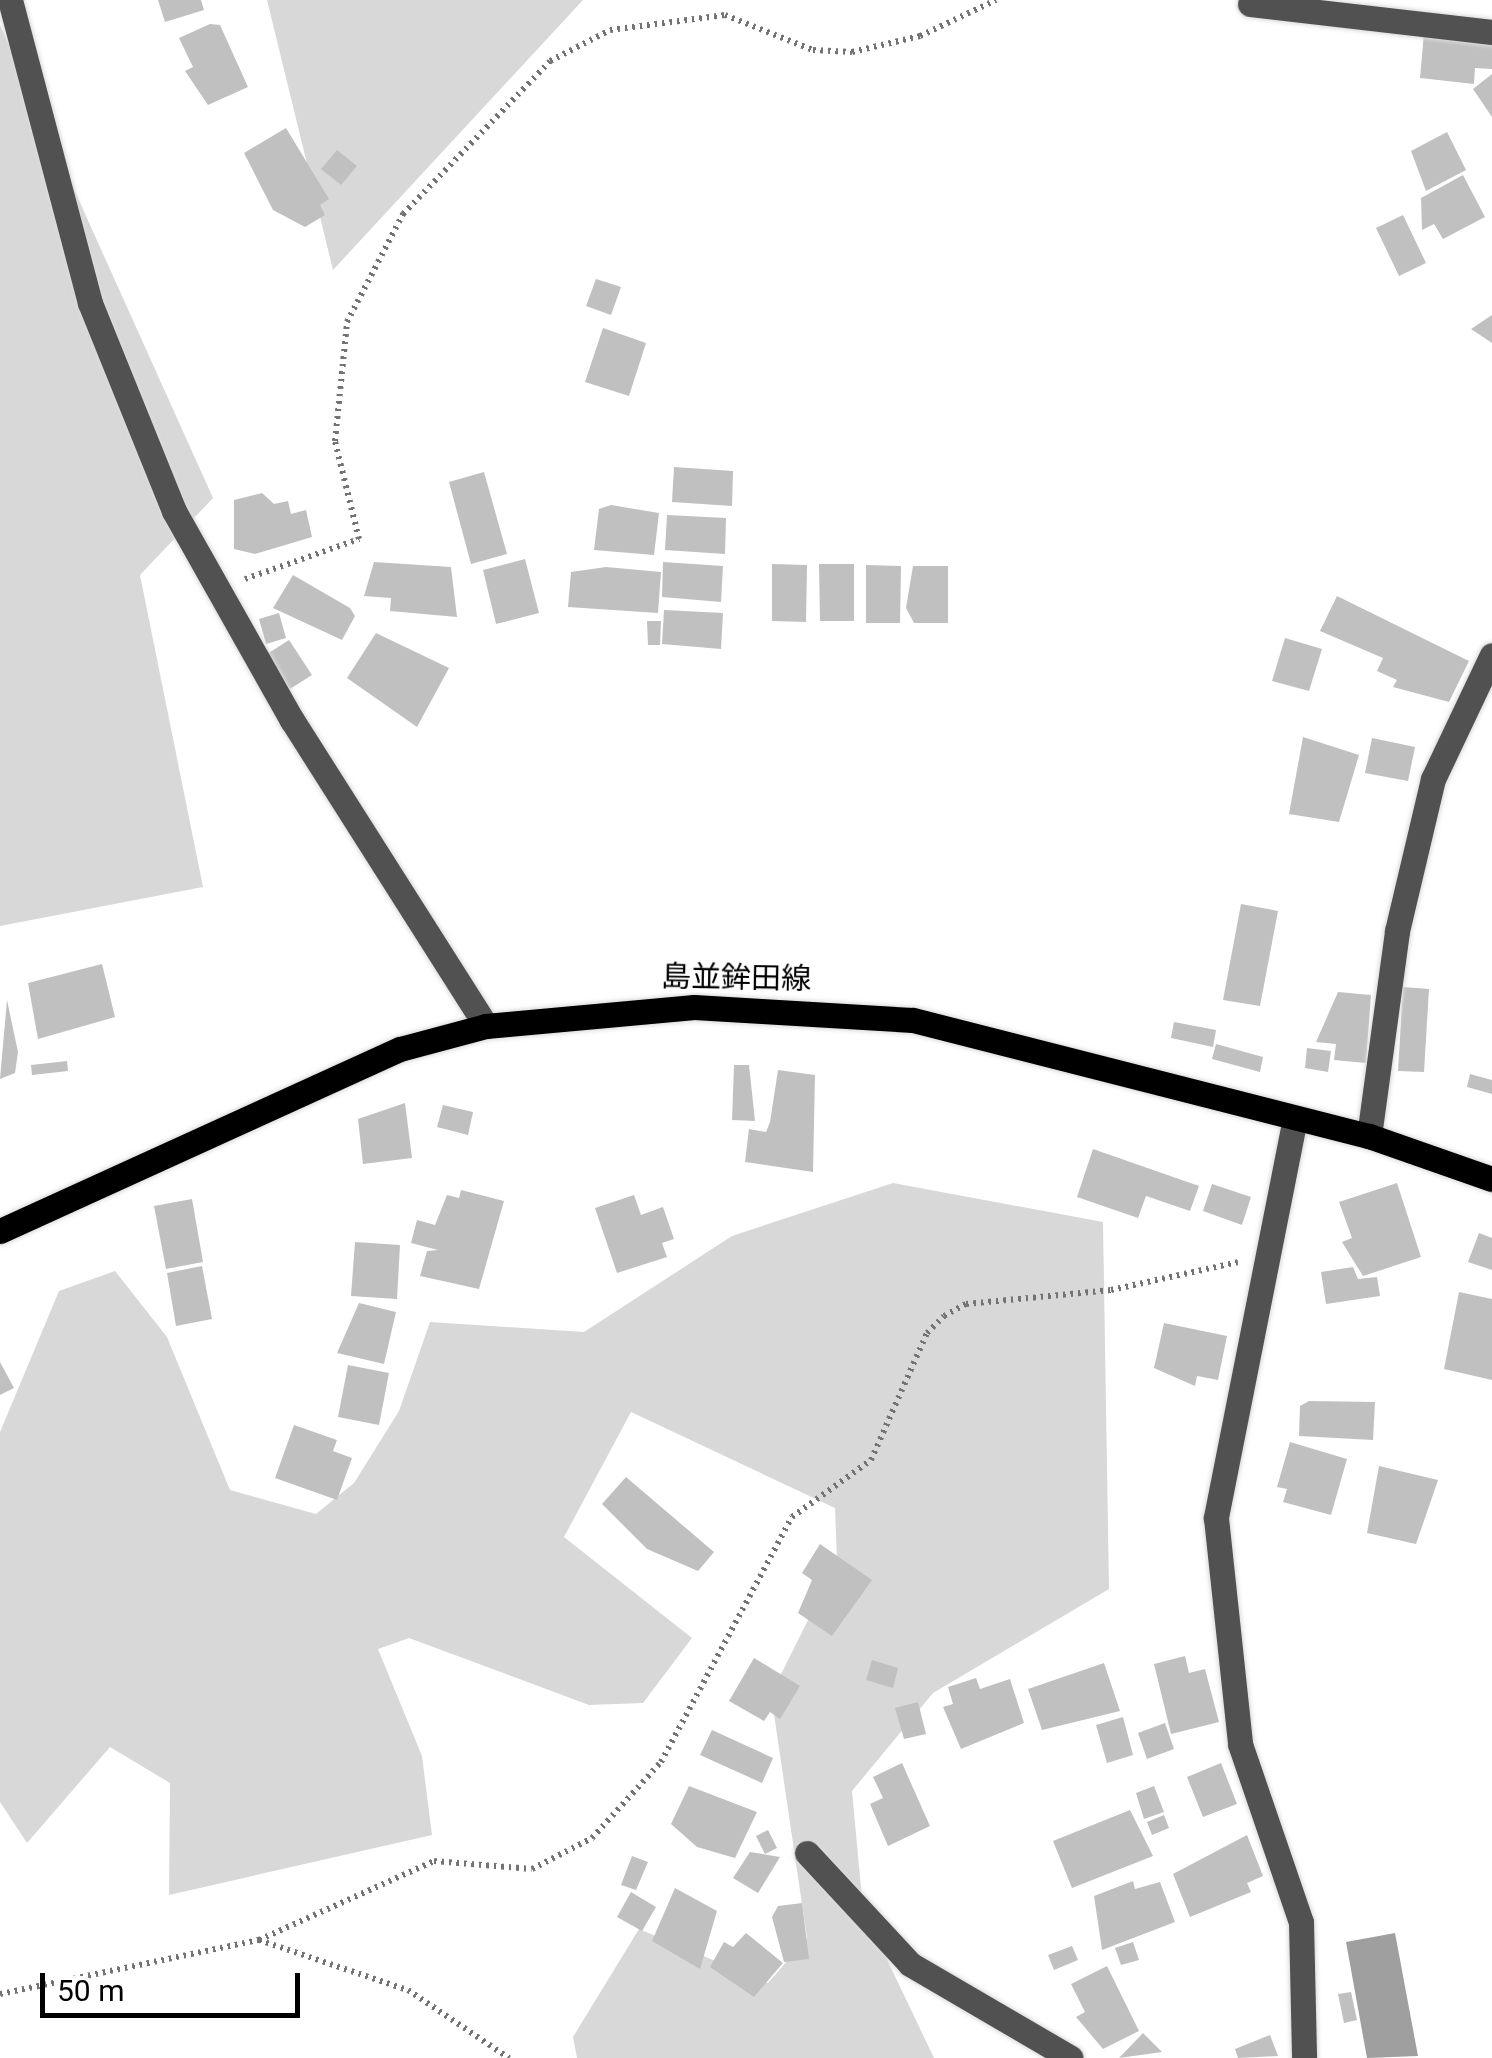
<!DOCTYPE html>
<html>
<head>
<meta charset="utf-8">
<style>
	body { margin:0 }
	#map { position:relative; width:1492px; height:2058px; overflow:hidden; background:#fff; font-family:Roboto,"Noto Sans JP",sans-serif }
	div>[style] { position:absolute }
	.green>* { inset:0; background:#d8d8d8 }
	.water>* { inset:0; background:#9f9f9f }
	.building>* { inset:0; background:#c0c0c0 }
	.path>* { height:6px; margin-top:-3px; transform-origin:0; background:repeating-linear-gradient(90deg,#737373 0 2.5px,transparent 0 7.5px) }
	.roads { filter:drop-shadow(0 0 2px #dbdbdb) drop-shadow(0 0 2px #dbdbdb) }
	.minor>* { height:25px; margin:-12.5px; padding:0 12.5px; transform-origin:12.5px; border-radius:12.5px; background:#515151 }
	.major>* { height:25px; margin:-12.5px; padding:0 12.5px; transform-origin:12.5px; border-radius:12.5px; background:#000 }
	span { translate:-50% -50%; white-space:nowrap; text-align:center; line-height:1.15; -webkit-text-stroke:8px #fff; paint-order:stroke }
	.street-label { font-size:30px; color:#000 }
	.scale { position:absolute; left:40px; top:1973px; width:260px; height:45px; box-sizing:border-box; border:5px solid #000; border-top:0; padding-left:12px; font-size:30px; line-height:35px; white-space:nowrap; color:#000; -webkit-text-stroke:8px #fff; paint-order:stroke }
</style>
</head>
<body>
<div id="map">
	<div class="green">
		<div style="clip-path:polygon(267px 0,583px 0,333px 270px)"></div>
		<div style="clip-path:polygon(0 25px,213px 498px,140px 575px,203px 887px,0 926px)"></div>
		<div style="clip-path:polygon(893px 1183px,1103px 1222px,1109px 1589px,933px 1693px,852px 1791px,863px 1909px,934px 2058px,577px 2058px,573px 2037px,639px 1929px,768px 1983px,807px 1938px,771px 1694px,837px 1562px,835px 1508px,631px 1412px,564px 1537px,692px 1638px,643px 1703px,589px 1705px,409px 1638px,378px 1649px,422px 1756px,432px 1835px,169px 1895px,170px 1783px,110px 1747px,27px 1843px,0 1802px,0 1432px,59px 1291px,115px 1271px,167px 1337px,230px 1490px,316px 1514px,354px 1483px,399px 1411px,430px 1322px,584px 1332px,732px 1236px)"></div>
	</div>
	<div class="water">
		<div style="clip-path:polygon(1395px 1933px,1418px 2056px,1367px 2058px,1346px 1942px)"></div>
	</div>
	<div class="building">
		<div style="clip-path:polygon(158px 0,201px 0,204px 10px,165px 22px)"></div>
		<div style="clip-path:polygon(210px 24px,220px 25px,248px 87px,208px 105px,185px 71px,193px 67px,179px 38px)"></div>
		<div style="clip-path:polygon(1424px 33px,1492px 40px,1492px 69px,1475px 68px,1474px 84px,1420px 78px)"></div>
		<div style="clip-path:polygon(1492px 74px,1492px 117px,1473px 89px)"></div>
		<div style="clip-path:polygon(286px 128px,329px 199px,320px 205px,325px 215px,305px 227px,273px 210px,244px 153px)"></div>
		<div style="clip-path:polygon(1447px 132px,1466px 170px,1426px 191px,1411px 151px)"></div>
		<div style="clip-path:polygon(337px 150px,357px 166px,341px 185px,321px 169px)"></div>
		<div style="clip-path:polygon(1463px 175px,1485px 217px,1443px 239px,1434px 224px,1422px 230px,1421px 198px)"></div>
		<div style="clip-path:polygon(1403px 215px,1426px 263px,1399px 276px,1376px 228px)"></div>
		<div style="clip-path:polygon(596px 279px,621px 287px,611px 315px,586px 306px)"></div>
		<div style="clip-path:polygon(1492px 315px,1492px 343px,1471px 329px)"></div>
		<div style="clip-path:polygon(603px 328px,646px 343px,629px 396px,585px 382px)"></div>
		<div style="clip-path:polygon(674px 467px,733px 471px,732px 506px,672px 502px)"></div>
		<div style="clip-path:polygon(484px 472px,507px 554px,471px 564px,449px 482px)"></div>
		<div style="clip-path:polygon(262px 493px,274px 504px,288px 501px,291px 514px,306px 510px,312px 537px,255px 554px,234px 549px,234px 500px)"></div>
		<div style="clip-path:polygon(611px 505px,659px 513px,654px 555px,594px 550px,599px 509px)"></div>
		<div style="clip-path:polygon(667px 515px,726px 518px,725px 554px,665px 550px)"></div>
		<div style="clip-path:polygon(525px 559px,539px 613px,496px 624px,483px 570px)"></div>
		<div style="clip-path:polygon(374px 562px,451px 567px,457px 617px,390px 611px,391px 598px,364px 596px)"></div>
		<div style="clip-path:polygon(663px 562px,723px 566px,721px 602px,662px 597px)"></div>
		<div style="clip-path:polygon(772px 564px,807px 565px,806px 622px,772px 621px)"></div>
		<div style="clip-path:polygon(819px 564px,854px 564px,854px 621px,820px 621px)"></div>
		<div style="clip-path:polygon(866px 565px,901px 566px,900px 623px,866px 623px)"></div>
		<div style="clip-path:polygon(913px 566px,948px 566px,948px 623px,914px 623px,906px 608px)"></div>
		<div style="clip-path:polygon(606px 567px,661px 572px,658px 613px,568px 607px,571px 572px)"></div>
		<div style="clip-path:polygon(293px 575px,350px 608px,355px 616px,342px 640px,273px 608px)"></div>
		<div style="clip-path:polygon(1337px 596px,1469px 661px,1449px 702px,1393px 687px,1397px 680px,1377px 671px,1383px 658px,1320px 631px)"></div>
		<div style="clip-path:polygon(664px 610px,723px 613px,721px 649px,662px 644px)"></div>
		<div style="clip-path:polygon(279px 613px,286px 638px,266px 644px,259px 619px)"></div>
		<div style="clip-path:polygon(647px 621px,661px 621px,660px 645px,648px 645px)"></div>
		<div style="clip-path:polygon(376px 633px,449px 668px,417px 727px,347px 678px)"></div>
		<div style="clip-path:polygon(1285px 638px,1322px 649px,1309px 691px,1272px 681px)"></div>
		<div style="clip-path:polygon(289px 640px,312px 675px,290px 689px,267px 654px)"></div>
		<div style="clip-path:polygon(1303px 737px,1359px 755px,1339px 822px,1289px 814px)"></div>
		<div style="clip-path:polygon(1372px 738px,1415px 747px,1408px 781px,1365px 773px)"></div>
		<div style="clip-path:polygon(1241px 904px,1278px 911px,1260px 1006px,1223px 1000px)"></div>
		<div style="clip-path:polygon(102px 964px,115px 1017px,38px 1039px,28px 983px)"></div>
		<div style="clip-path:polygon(1403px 987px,1429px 989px,1424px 1072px,1398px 1071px)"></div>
		<div style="clip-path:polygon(1338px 992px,1371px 995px,1366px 1063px,1334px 1060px,1336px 1044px,1316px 1042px)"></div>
		<div style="clip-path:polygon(7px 1000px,18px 1052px,15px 1073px,0 1079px)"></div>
		<div style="clip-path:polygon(1174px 1022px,1216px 1030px,1213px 1047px,1171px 1038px)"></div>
		<div style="clip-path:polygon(1216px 1044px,1263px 1057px,1260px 1072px,1212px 1059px)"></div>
		<div style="clip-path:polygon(1307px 1048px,1331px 1051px,1328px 1072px,1305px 1068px)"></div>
		<div style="clip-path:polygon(67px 1061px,68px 1071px,32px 1075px,31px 1065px)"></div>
		<div style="clip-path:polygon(734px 1065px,749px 1065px,755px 1121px,732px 1120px)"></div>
		<div style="clip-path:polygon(778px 1070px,815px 1075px,813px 1172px,745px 1162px,749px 1129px,766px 1132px,770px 1122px)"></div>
		<div style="clip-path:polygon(1470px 1074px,1492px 1080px,1492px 1094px,1467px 1087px)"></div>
		<div style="clip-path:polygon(405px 1103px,412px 1158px,363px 1164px,358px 1119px)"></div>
		<div style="clip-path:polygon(443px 1105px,473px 1112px,468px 1135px,437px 1127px)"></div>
		<div style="clip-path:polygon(1093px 1149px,1199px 1186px,1190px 1211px,1146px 1196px,1138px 1218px,1077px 1197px)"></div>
		<div style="clip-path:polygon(1397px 1183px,1421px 1257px,1363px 1276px,1342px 1242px,1352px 1238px,1339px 1202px)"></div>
		<div style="clip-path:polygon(1212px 1184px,1251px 1197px,1242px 1225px,1203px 1211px)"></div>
		<div style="clip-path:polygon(461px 1190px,504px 1201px,479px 1289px,420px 1276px,427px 1251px,438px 1250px,411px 1243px,417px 1220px,435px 1225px,447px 1195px,459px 1198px)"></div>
		<div style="clip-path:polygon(634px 1195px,641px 1215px,663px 1207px,674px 1239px,662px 1243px,667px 1257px,617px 1273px,595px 1208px)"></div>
		<div style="clip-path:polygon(192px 1199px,203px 1262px,166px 1269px,154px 1206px)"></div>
		<div style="clip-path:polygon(1479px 1233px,1492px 1238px,1492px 1270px,1468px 1262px)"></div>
		<div style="clip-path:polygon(355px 1242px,400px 1245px,397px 1299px,351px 1296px)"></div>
		<div style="clip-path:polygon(202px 1266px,212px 1319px,176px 1326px,167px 1273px)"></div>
		<div style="clip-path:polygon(1353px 1267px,1358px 1279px,1377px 1277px,1380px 1296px,1326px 1304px,1321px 1272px)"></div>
		<div style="clip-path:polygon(1459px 1292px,1492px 1299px,1492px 1380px,1444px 1369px)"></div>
		<div style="clip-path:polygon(359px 1303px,396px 1312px,384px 1364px,337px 1353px)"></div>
		<div style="clip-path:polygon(1164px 1323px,1227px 1336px,1218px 1380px,1197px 1376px,1195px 1386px,1154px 1368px)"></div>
		<div style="clip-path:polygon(0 1362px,14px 1388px,0 1395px)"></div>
		<div style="clip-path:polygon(348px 1365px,389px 1373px,379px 1425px,338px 1417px)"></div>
		<div style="clip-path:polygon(1309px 1401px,1375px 1402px,1373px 1440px,1299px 1436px,1300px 1406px)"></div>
		<div style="clip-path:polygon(294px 1425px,337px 1440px,333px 1451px,352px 1458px,337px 1500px,275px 1478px)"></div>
		<div style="clip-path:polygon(1290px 1442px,1347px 1459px,1331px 1515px,1283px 1502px,1287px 1489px,1277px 1487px)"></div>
		<div style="clip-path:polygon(1379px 1466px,1438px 1480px,1416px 1544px,1367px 1533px)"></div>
		<div style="clip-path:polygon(626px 1477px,714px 1552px,698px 1571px,647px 1549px,602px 1504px)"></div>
		<div style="clip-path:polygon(820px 1544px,872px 1580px,832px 1636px,798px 1613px,812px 1580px,802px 1573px)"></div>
		<div style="clip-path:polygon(1185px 1656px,1189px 1673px,1205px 1669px,1219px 1722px,1171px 1734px,1154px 1664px)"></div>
		<div style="clip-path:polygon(754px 1658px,800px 1686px,780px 1719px,770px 1712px,764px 1721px,729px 1701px)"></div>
		<div style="clip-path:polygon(872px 1660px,898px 1668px,893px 1688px,866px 1680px)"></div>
		<div style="clip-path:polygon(1104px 1663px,1120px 1711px,1042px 1730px,1028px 1689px)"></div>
		<div style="clip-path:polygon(976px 1678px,980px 1689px,1010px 1679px,1024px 1723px,961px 1749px,943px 1707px,953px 1704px,948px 1687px)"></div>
		<div style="clip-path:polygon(918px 1702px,926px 1734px,904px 1739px,895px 1708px)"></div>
		<div style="clip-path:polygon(1123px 1717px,1133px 1755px,1107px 1763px,1096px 1725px)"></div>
		<div style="clip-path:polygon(1165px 1723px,1174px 1749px,1147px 1759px,1138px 1733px)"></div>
		<div style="clip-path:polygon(712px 1730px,773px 1758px,762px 1783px,700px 1755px)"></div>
		<div style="clip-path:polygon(902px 1763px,930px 1826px,888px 1846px,870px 1804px,883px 1798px,873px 1777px)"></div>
		<div style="clip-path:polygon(1221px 1763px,1237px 1804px,1203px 1817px,1187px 1777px)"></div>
		<div style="clip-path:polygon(689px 1786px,757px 1812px,735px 1858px,697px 1847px,671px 1824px)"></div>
		<div style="clip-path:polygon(1154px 1786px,1164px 1812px,1144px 1819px,1136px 1793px)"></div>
		<div style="clip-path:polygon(1130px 1810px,1153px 1856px,1072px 1888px,1053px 1841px)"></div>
		<div style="clip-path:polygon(1164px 1815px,1169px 1828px,1152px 1835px,1147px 1822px)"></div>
		<div style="clip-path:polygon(768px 1830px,777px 1848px,765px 1854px,756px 1836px)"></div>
		<div style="clip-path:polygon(1247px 1835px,1263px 1876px,1247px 1883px,1251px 1892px,1190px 1917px,1173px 1874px)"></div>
		<div style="clip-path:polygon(750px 1852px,780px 1857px,758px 1893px,733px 1878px)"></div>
		<div style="clip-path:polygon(632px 1856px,648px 1862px,636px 1890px,621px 1885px)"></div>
		<div style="clip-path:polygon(1133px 1881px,1135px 1889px,1160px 1882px,1175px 1922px,1102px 1950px,1094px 1896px)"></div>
		<div style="clip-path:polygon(675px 1888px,717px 1911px,700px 1969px,652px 1941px)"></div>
		<div style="clip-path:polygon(631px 1892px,656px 1907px,642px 1931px,617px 1917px)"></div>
		<div style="clip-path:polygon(802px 1903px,809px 1959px,784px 1962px,772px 1917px,778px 1906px)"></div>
		<div style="clip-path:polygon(746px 1933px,783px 1963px,754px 1997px,710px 1967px,724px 1942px,733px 1947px)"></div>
		<div style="clip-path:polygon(1133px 1942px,1139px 1960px,1121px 1965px,1115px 1948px)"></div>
		<div style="clip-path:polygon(1072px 1946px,1078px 1960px,1054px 1970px,1048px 1955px)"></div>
		<div style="clip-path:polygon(1107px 1966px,1139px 2031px,1103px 2049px,1076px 2017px,1085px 2012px,1071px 1984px)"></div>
		<div style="clip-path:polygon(1351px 1992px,1357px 2020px,1344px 2023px,1338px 1994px)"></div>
		<div style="clip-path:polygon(1143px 2033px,1162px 2052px,1119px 2058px)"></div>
		<div style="clip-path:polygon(1270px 2035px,1278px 2056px,1238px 2058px,1235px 2049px)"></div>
	</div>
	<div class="path">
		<div style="left:245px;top:579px;width:121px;rotate:-19.3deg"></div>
		<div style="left:359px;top:539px;width:101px;rotate:-103.8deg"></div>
		<div style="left:335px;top:441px;width:120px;rotate:-84.2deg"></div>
		<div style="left:347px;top:322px;width:122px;rotate:-62.6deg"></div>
		<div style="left:403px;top:214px;width:212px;rotate:-46.1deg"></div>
		<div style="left:550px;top:61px;width:68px;rotate:-27.3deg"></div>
		<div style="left:610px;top:30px;width:116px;rotate:-7.4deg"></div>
		<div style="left:725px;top:15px;width:95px;rotate:21.7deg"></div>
		<div style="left:813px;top:50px;width:39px;rotate:3deg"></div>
		<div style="left:852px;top:52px;width:70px;rotate:-13.2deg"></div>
		<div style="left:920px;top:36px;width:84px;rotate:-25.3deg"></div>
		<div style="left:259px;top:1940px;width:192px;rotate:-24.3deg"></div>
		<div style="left:434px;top:1861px;width:98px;rotate:4.7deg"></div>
		<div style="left:532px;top:1869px;width:68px;rotate:-27.3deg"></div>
		<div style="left:592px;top:1838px;width:103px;rotate:-47.8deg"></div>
		<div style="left:661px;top:1762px;width:278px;rotate:-61.9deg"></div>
		<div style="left:792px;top:1517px;width:97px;rotate:-35.8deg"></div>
		<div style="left:871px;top:1460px;width:139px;rotate:-66.2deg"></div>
		<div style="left:927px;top:1333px;width:24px;rotate:-45deg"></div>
		<div style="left:944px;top:1316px;width:25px;rotate:-29deg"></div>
		<div style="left:966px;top:1304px;width:146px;rotate:-5.5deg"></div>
		<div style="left:1111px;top:1290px;width:130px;rotate:-12.4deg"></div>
		<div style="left:0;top:1994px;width:265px;rotate:-11.8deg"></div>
		<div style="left:259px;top:1940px;width:157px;rotate:18.6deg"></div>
		<div style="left:408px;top:1990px;width:122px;rotate:34deg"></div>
	</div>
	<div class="roads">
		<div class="minor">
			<div style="left:10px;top:0;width:313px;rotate:75.2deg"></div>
			<div style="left:90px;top:303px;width:224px;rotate:68deg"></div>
			<div style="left:174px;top:511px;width:240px;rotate:60.6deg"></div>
			<div style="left:292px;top:720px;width:362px;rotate:57.6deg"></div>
			<div style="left:1250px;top:4px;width:244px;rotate:6.6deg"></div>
			<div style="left:1295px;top:1118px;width:408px;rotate:101.2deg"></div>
			<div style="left:1216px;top:1518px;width:227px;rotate:83.9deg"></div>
			<div style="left:1240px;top:1744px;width:188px;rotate:71.1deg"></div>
			<div style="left:1301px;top:1922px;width:136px;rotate:88.7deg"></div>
			<div style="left:1369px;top:1136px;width:207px;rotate:-82.2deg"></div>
			<div style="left:1397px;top:931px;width:156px;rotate:-76.7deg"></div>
			<div style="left:1433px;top:779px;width:137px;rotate:-64.6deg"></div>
			<div style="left:807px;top:1853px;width:151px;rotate:47.1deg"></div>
			<div style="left:910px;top:1964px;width:186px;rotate:30.3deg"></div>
		</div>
		<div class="major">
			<div style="left:0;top:1231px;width:439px;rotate:-24.5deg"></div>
			<div style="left:400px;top:1049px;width:89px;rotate:-15deg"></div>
			<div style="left:486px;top:1026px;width:209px;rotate:-5.2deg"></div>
			<div style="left:694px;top:1007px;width:219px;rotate:3.4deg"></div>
			<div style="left:913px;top:1020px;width:471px;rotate:14.3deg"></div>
			<div style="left:1369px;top:1136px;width:130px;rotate:19.3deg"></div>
		</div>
	</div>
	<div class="street-label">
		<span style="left:736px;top:978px;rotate:1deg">島並鉾田線</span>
	</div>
	<div class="scale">50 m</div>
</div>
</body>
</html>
